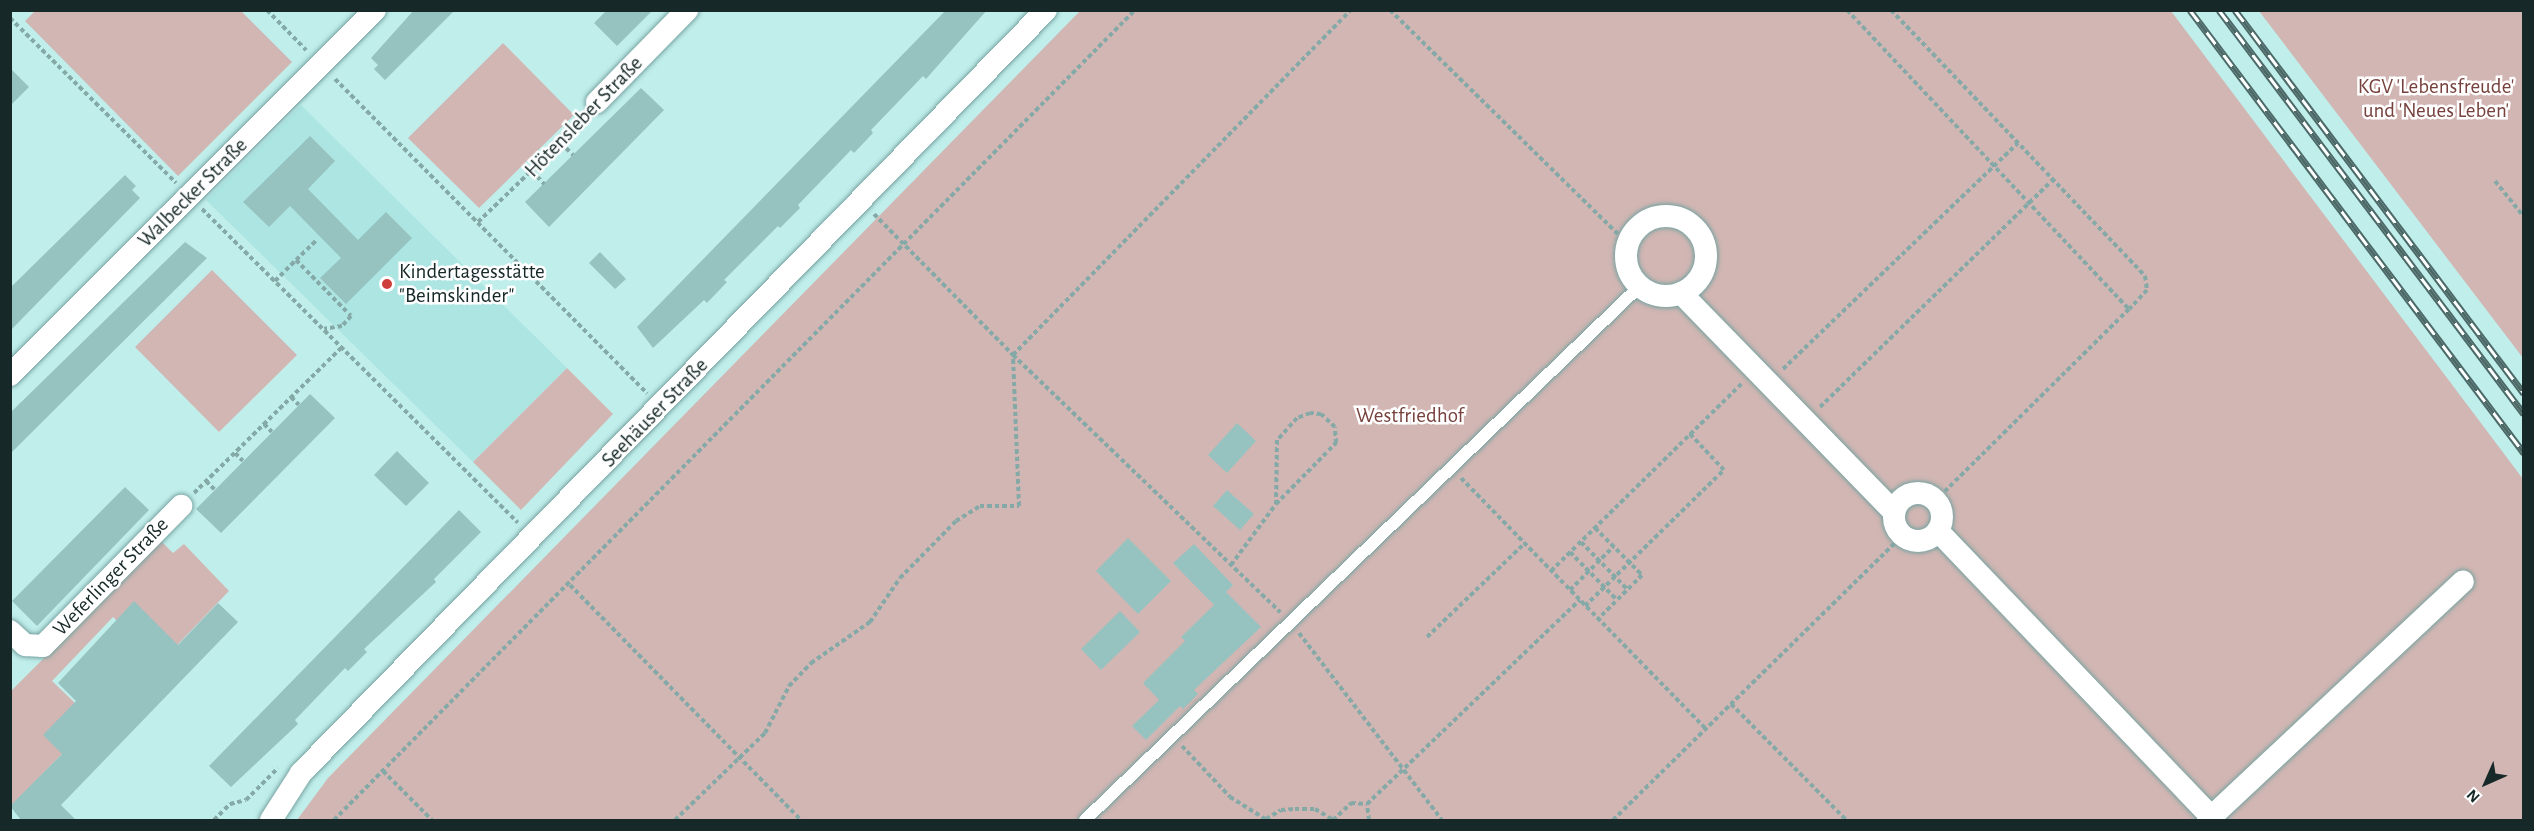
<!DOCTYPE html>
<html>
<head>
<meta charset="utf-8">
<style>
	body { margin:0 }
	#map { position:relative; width:2534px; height:831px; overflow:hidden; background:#c0eeeb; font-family:"Alegreya Sans",sans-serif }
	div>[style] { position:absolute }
	.built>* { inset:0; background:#ace5e2 }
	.green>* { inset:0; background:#d2b6b3 }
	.building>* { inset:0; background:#96c3c0 }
	.path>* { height:4px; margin-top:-2px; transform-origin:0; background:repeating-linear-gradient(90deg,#85a9a7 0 4.5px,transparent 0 7.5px) }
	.roads { filter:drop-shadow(0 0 2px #77a3a1) drop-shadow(0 0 2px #77a3a1) }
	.lane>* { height:12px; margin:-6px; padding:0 6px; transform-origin:6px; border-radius:6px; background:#fff }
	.street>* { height:22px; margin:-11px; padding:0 11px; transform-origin:11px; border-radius:11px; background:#fff }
	.street>.ring { margin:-11px; padding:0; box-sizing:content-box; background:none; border:22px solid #fff; border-radius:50% }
	.rail>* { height:7px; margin-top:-3.5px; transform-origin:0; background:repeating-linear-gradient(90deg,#fff 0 14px,#4d6967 0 28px); box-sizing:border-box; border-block:2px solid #4d6967 }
	.dots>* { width:16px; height:16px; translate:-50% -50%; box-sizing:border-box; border:3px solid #fff; border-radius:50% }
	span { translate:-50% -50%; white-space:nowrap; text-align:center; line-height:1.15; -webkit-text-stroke:5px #fff; paint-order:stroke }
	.park-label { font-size:21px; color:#77423d }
	.street-label { font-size:21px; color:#162827 }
	.poi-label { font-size:21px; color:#162827 }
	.left { translate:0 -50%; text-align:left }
	.frame { position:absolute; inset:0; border:12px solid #162827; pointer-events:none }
	.north { position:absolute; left:2456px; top:753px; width:60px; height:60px; -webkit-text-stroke:4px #fff; paint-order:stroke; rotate:225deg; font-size:16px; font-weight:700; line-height:24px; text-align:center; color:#162827 }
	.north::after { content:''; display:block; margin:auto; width:21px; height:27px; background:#162827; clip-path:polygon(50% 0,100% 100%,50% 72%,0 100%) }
</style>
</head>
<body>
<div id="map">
	<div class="built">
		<div style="clip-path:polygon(301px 105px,567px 368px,473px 462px,206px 200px)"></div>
	</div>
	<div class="green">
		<div style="clip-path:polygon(35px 11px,241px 11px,292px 62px,178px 176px,25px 21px)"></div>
		<div style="clip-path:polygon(1080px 11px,2171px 11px,2523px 479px,2523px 820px,297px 820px,328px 778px)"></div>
		<div style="clip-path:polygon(2259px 11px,2523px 11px,2523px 358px)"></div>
		<div style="clip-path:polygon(503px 43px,574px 115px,479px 208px,408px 138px)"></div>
		<div style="clip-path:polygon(212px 270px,297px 355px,219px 432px,135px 347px)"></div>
		<div style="clip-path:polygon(567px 368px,613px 414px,521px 510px,473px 462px)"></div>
		<div style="clip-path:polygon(161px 541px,173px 553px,184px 544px,229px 591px,161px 662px,113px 617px,52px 681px,75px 703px,62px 754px,11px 806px,11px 691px)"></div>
	</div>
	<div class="building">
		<div style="clip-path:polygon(414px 10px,455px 10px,385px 80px,374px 69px,378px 65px,371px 58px)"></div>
		<div style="clip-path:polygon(607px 10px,653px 10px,617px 46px,594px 23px)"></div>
		<div style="clip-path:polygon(946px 10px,987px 10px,926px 79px,923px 76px,871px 130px,873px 133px,854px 153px,851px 150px,798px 205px,800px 208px,780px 228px,778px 226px,724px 280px,727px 282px,707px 303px,704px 300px,653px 348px,637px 327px)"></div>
		<div style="clip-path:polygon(10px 68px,29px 87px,10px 106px)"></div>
		<div style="clip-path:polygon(641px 88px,664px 110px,549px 227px,525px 202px)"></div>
		<div style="clip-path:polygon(310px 136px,335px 161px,308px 189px,358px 240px,386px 212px,412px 238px,346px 304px,320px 278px,341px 258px,290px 206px,269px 227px,243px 202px)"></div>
		<div style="clip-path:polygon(125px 175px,136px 186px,132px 190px,140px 198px,10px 331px,10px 288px)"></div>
		<div style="clip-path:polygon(185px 242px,207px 258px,10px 454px,10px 413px)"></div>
		<div style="clip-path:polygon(600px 252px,626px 279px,615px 289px,589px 263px)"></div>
		<div style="clip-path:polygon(310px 394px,335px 418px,221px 533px,196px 509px)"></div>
		<div style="clip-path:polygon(1237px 423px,1256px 441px,1227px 473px,1208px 455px)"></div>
		<div style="clip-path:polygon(397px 451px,429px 483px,406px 506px,374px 475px)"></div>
		<div style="clip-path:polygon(125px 487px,149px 510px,37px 626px,12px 601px)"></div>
		<div style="clip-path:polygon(1227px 490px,1254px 514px,1240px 530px,1213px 506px)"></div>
		<div style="clip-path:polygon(459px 510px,481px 532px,434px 579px,436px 582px,364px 649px,367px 652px,348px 671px,345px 668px,295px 720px,298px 724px,231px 787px,209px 766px)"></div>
		<div style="clip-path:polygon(1128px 538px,1171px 581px,1138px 614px,1096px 571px)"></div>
		<div style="clip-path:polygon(1194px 544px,1233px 585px,1226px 592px,1261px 627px,1194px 690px,1198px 694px,1183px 709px,1180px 706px,1146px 740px,1132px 726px,1159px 700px,1143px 683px,1185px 641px,1181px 637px,1214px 605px,1173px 563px)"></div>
		<div style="clip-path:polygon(134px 601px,178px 645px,218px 603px,238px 622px,61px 805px,76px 820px,21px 820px,10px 806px,62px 754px,43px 735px,76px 701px,58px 683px)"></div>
		<div style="clip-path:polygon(1120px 611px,1140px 632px,1101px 670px,1081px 649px)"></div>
	</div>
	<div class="path">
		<div style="left:267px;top:10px;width:56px;rotate:45.7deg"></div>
		<div style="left:1390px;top:10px;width:332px;rotate:44.5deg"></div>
		<div style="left:1847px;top:10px;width:411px;rotate:46.7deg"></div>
		<div style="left:2129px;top:309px;width:272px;rotate:135.3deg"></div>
		<div style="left:1891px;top:10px;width:368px;rotate:46.3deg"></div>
		<div style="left:2145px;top:276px;width:14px;rotate:82deg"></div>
		<div style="left:2147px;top:290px;width:26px;rotate:133deg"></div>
		<div style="left:10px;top:18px;width:234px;rotate:44.8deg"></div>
		<div style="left:335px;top:79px;width:443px;rotate:45.2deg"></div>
		<div style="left:561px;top:143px;width:17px;rotate:45deg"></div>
		<div style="left:532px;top:171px;width:18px;rotate:47deg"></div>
		<div style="left:2495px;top:181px;width:46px;rotate:51.1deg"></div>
		<div style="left:202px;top:209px;width:445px;rotate:44.8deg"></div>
		<div style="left:874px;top:214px;width:198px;rotate:45.4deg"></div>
		<div style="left:1013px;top:355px;width:371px;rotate:43.9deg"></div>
		<div style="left:478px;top:222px;width:150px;rotate:-43.9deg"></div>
		<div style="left:296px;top:260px;width:29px;rotate:-44deg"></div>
		<div style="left:275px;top:281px;width:30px;rotate:-45deg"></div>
		<div style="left:296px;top:260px;width:78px;rotate:45.5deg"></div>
		<div style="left:351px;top:316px;width:13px;rotate:132deg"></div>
		<div style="left:342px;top:326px;width:18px;rotate:171deg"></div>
		<div style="left:1783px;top:369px;width:326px;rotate:-43.9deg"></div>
		<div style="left:291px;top:397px;width:11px;rotate:45deg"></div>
		<div style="left:1820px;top:407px;width:325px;rotate:-44.3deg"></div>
		<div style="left:264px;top:424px;width:11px;rotate:45deg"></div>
		<div style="left:235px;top:453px;width:11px;rotate:45deg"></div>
		<div style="left:1461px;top:478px;width:351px;rotate:45.7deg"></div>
		<div style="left:206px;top:481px;width:13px;rotate:45deg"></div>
		<div style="left:194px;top:493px;width:206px;rotate:-44.6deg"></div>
		<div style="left:1595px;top:528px;width:66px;rotate:45deg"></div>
		<div style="left:1642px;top:575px;width:62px;rotate:135deg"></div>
		<div style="left:1581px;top:542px;width:67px;rotate:45.6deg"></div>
		<div style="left:1570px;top:552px;width:67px;rotate:45.6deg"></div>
		<div style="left:1231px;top:565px;width:76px;rotate:-53.6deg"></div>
		<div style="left:1276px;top:504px;width:86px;rotate:-45.5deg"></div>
		<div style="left:1336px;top:443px;width:16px;rotate:-94deg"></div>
		<div style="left:1335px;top:427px;width:19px;rotate:-137deg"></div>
		<div style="left:1321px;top:414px;width:11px;rotate:-175deg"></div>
		<div style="left:1310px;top:413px;width:14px;rotate:159deg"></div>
		<div style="left:1297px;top:418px;width:30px;rotate:132deg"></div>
		<div style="left:1277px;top:440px;width:64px;rotate:90.9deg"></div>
		<div style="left:1551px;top:571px;width:267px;rotate:-44.5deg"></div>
		<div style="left:570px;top:585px;width:330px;rotate:45.5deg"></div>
		<div style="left:1570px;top:590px;width:61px;rotate:-45deg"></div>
		<div style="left:1585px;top:606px;width:194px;rotate:-44.4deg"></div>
		<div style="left:1724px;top:470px;width:50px;rotate:-133.4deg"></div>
		<div style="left:1299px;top:633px;width:235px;rotate:52.6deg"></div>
		<div style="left:1427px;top:637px;width:136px;rotate:-43.8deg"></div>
		<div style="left:1731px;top:704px;width:163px;rotate:45.2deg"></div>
		<div style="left:1182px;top:746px;width:70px;rotate:46.7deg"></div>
		<div style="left:1230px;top:797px;width:44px;rotate:31.9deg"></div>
		<div style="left:383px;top:771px;width:69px;rotate:45deg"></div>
		<div style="left:1266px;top:819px;width:17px;rotate:-31deg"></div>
		<div style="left:1281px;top:810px;width:14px;rotate:-4deg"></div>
		<div style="left:1295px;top:809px;width:20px"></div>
		<div style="left:1315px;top:809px;width:21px;rotate:31deg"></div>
		<div style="left:214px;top:820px;width:23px;rotate:-45deg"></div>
		<div style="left:230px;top:804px;width:16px;rotate:-14deg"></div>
		<div style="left:246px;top:800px;width:45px;rotate:-45deg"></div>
		<div style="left:334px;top:820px;width:1139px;rotate:-45.32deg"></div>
		<div style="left:675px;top:820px;width:125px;rotate:-44deg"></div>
		<div style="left:765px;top:733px;width:53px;rotate:-62.9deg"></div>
		<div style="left:789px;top:686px;width:32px;rotate:-46deg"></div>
		<div style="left:811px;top:663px;width:72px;rotate:-34.8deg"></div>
		<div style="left:870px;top:622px;width:53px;rotate:-55.7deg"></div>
		<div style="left:900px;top:578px;width:80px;rotate:-45.5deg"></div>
		<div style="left:956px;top:521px;width:28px;rotate:-32deg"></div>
		<div style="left:980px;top:506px;width:39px"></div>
		<div style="left:1019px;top:506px;width:151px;rotate:-92.3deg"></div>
		<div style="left:1013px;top:355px;width:483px;rotate:-45.6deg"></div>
		<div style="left:1333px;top:820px;width:25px;rotate:-43deg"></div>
		<div style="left:1351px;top:803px;width:16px;rotate:4deg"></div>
		<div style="left:1369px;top:820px;width:16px;rotate:-97deg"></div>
		<div style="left:1367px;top:804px;width:295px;rotate:-43.8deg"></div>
		<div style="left:1613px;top:820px;width:407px;rotate:-44.5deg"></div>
	</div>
	<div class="roads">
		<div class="lane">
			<div style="left:1085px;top:820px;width:770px;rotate:-43.9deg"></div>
		</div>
		<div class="street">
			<div style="left:597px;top:102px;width:129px;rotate:-45.6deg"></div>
			<div class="ring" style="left:1626px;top:216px;width:58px;height:58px"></div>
			<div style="left:1681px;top:293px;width:305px;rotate:45.8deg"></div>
			<div style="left:10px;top:375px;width:516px;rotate:-45deg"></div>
			<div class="ring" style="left:1894px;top:493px;width:26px;height:26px"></div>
			<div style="left:1938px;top:531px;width:400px;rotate:46.3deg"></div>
			<div style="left:10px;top:631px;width:21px;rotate:43deg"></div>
			<div style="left:25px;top:645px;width:18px;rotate:3deg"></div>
			<div style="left:43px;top:646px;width:197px;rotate:-45.4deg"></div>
			<div style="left:271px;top:820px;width:56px;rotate:-57.4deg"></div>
			<div style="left:301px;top:773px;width:1066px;rotate:-45.68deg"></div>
			<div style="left:2208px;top:820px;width:349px;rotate:-43.1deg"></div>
		</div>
	</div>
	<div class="rail">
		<div style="left:2190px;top:10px;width:555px;rotate:52.99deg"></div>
		<div style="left:2219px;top:10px;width:506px;rotate:52.95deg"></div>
		<div style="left:2235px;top:10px;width:480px;rotate:53deg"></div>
	</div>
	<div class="dots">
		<div style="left:387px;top:284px;background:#ce3f3b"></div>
	</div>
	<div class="park-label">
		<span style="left:2436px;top:99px">KGV 'Lebensfreude'<br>und 'Neues Leben'</span>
		<span style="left:1410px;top:416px">Westfriedhof</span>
	</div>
	<div class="street-label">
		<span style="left:584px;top:117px;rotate:-46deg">Hötensleber Straße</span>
		<span style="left:193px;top:193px;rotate:-45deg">Walbecker Straße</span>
		<span style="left:655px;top:413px;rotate:-46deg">Seehäuser Straße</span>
		<span style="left:111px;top:577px;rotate:-46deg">Weferlinger Straße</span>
	</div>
	<div class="poi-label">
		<span class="left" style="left:399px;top:284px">Kindertagesstätte<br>"Beimskinder"</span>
	</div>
	<div class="frame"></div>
	<div class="north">N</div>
</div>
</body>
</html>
